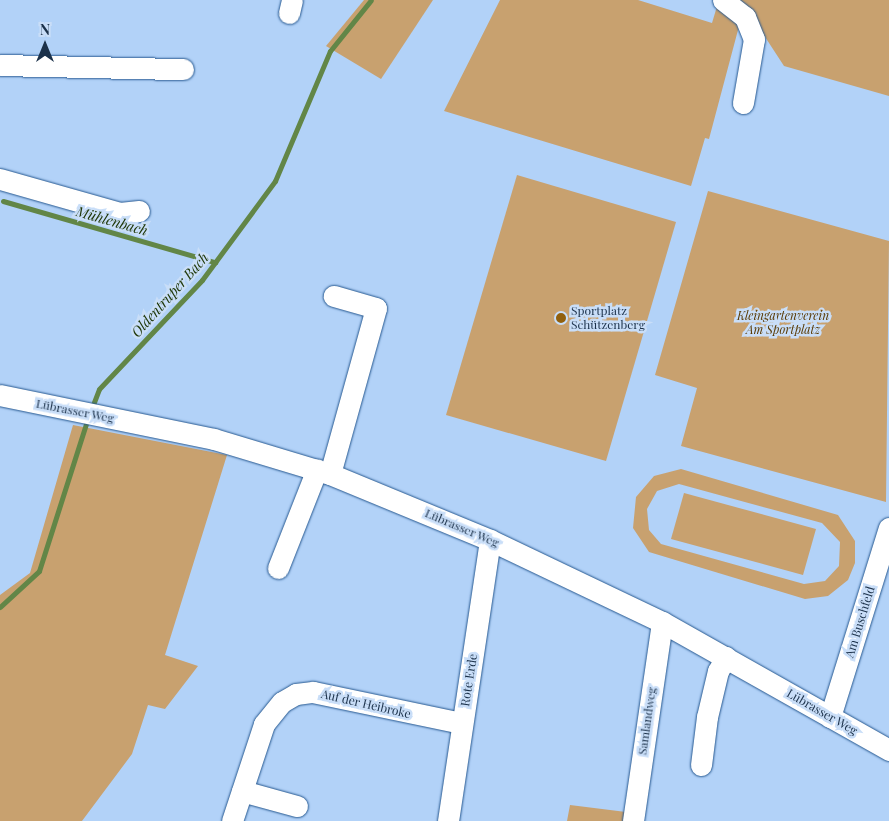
<!DOCTYPE html>
<html>
<head>
<meta charset="utf-8">
<style>
	body { margin:0 }
	#map { position:relative; width:889px; height:821px; overflow:hidden; background:#b2d2f8; font-family:"Playfair Display",serif }
	div>[style] { position:absolute }
	.green>* { inset:0; background:#c8a16f }
	.stream>* { height:5px; margin:-2.5px; padding:0 2.5px; transform-origin:2.5px; border-radius:2.5px; background:#628647 }
	.roads { filter:drop-shadow(0 0 1px #265890) drop-shadow(0 0 1px #265890) }
	.minor>* { height:21px; margin:-10.5px; padding:0 10.5px; transform-origin:10.5px; border-radius:10.5px; background:#fff }
	.dots>* { width:14px; height:14px; translate:-50% -50%; box-sizing:border-box; border:2px solid #c9def8; border-radius:50% }
	span { translate:-50% -50%; white-space:nowrap; text-align:center; line-height:1.15; -webkit-text-stroke:5px #c9def8; paint-order:stroke }
	.poi-label { font-size:12px; color:#1b314a }
	.left { translate:0 -50%; text-align:left }
	.park-label { font-size:12px; color:#583903; font-style:italic }
	.street-label { font-size:12px; color:#1b314a }
	.water-label { font-size:14px; color:#203809; font-style:italic }
	.north { position:absolute; left:20px; top:20px; width:50px; height:50px; -webkit-text-stroke:4px #c9def8; paint-order:stroke; rotate:0deg; font-size:14px; font-weight:700; line-height:20px; text-align:center; color:#1b314a }
	.north::after { content:''; display:block; margin:auto; width:18px; height:22px; background:#1b314a; clip-path:polygon(50% 0,100% 100%,50% 72%,0 100%) }
</style>
</head>
<body>
<div id="map">
	<div class="green">
		<div style="clip-path:polygon(364px 0,433px 0,381px 79px,326px 46px)"></div>
		<div style="clip-path:polygon(500px 0,638px 0,712px 23px,718px 3px,739px 24px,738px 30px,709px 139px,705px 138px,691px 186px,444px 111px)"></div>
		<div style="clip-path:polygon(730px 0,889px 0,889px 96px,784px 66px,750px 14px)"></div>
		<div style="clip-path:polygon(517px 175px,676px 222px,606px 461px,446px 415px)"></div>
		<div style="clip-path:polygon(708px 191px,889px 241px,886px 502px,681px 446px,697px 388px,655px 375px)"></div>
		<div style="clip-path:polygon(73px 425px,227px 455px,165px 655px,198px 666px,165px 709px,148px 705px,132px 754px,82px 821px,0 821px,0 595px,30px 573px)"></div>
		<div style="clip-path:polygon(evenodd,681px 469px,838px 515px,855px 541px,855px 563px,848px 580px,828px 596px,805px 599px,649px 552px,633px 528px,636px 497px,654px 476px,681px 469px,679px 484px,822px 523px,840px 542px,839px 566px,825px 581px,804px 584px,661px 544px,649px 530px,647px 509px,657px 491px,679px 484px)"></div>
		<div style="clip-path:polygon(684px 493px,816px 529px,803px 575px,671px 539px)"></div>
		<div style="clip-path:polygon(570px 805px,626px 812px,625px 821px,567px 821px)"></div>
	</div>
	<div class="stream">
		<div style="left:3px;top:201px;width:221px;rotate:16.1deg"></div>
		<div style="left:91px;top:410px;width:22px;rotate:-69deg"></div>
		<div style="left:99px;top:389px;width:150px;rotate:-46.6deg"></div>
		<div style="left:202px;top:280px;width:123px;rotate:-53.6deg"></div>
		<div style="left:275px;top:181px;width:141px;rotate:-67.1deg"></div>
		<div style="left:330px;top:51px;width:65px;rotate:-51.2deg"></div>
		<div style="left:0;top:607px;width:53px;rotate:-42.7deg"></div>
		<div style="left:39px;top:571px;width:162px;rotate:-72.3deg"></div>
	</div>
	<div class="roads">
		<div class="minor">
			<div style="left:723px;top:0;width:28px;rotate:38deg"></div>
			<div style="left:745px;top:17px;width:24px;rotate:68deg"></div>
			<div style="left:754px;top:39px;width:65px;rotate:99.8deg"></div>
			<div style="left:289px;top:13px;width:13px;rotate:-77deg"></div>
			<div style="left:0;top:65px;width:183px;rotate:1.3deg"></div>
			<div style="left:0;top:179px;width:125px;rotate:15.8deg"></div>
			<div style="left:120px;top:213px;width:19px;rotate:-6deg"></div>
			<div style="left:0;top:395px;width:218px;rotate:11.6deg"></div>
			<div style="left:214px;top:439px;width:121px;rotate:16.8deg"></div>
			<div style="left:330px;top:474px;width:173px;rotate:22.4deg"></div>
			<div style="left:490px;top:540px;width:191px;rotate:25.5deg"></div>
			<div style="left:662px;top:622px;width:261px;rotate:29.4deg"></div>
			<div style="left:330px;top:474px;width:172px;rotate:-74.5deg"></div>
			<div style="left:376px;top:308px;width:44px;rotate:-164.1deg"></div>
			<div style="left:278px;top:568px;width:106px;rotate:-68.5deg"></div>
			<div style="left:830px;top:717px;width:198px;rotate:-72.7deg"></div>
			<div style="left:701px;top:765px;width:48px;rotate:-82.9deg"></div>
			<div style="left:707px;top:717px;width:47px;rotate:-76.6deg"></div>
			<div style="left:718px;top:671px;width:16px;rotate:-60deg"></div>
			<div style="left:242px;top:791px;width:57px;rotate:15.3deg"></div>
			<div style="left:232px;top:821px;width:102px;rotate:-71.7deg"></div>
			<div style="left:264px;top:724px;width:28px;rotate:-51deg"></div>
			<div style="left:282px;top:702px;width:16px;rotate:-30deg"></div>
			<div style="left:296px;top:694px;width:17px;rotate:-7deg"></div>
			<div style="left:313px;top:692px;width:152px;rotate:11.8deg"></div>
			<div style="left:448px;top:821px;width:284px;rotate:-81.5deg"></div>
			<div style="left:633px;top:821px;width:201px;rotate:-81.7deg"></div>
		</div>
	</div>
	<div class="dots">
		<div style="left:561px;top:318px;background:#91600e"></div>
	</div>
	<div class="poi-label">
		<span class="left" style="left:571px;top:318px">Sportplatz<br>Schützenberg</span>
	</div>
	<div class="park-label">
		<span style="left:783px;top:323px">Kleingartenverein<br>Am Sportplatz</span>
	</div>
	<div class="street-label">
		<span style="left:75px;top:411px;rotate:11deg">Lübrasser Weg</span>
		<span style="left:462px;top:528px;rotate:23deg">Lübrasser Weg</span>
		<span style="left:860px;top:622px;rotate:-73deg">Am Buschfeld</span>
		<span style="left:469px;top:680px;rotate:-81deg">Rote Erde</span>
		<span style="left:366px;top:704px;rotate:13deg">Auf der Heibroke</span>
		<span style="left:822px;top:712px;rotate:30deg">Lübrasser Weg</span>
		<span style="left:647px;top:721px;rotate:-82deg">Samlandweg</span>
	</div>
	<div class="water-label">
		<span style="left:112px;top:221px;rotate:16deg">Mühlenbach</span>
		<span style="left:170px;top:295px;rotate:-48deg">Oldentruper Bach</span>
	</div>
	<div class="north">N</div>
</div>
</body>
</html>
